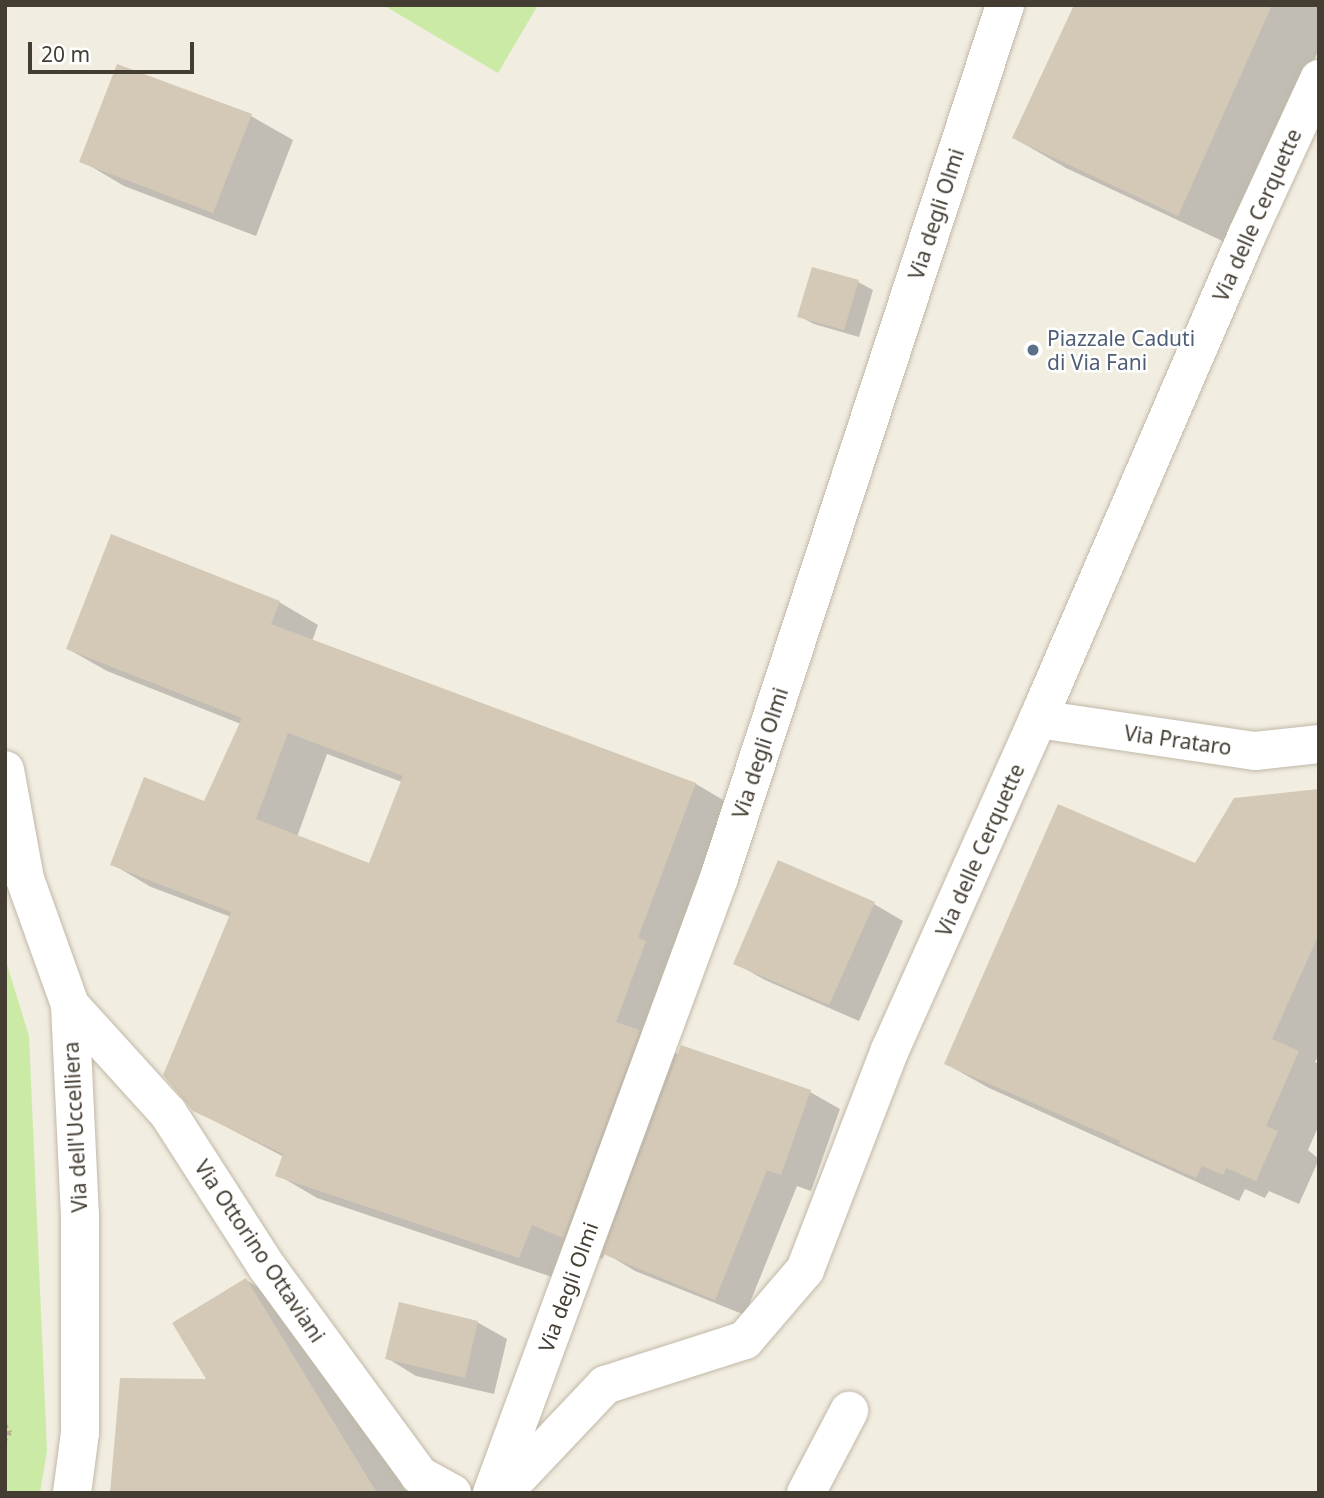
<!DOCTYPE html>
<html>
<head>
<meta charset="utf-8">
<style>
	body { margin:0 }
	#map { position:relative; width:1324px; height:1498px; overflow:hidden; background:#f2ede1; font-family:"Noto Sans",sans-serif }
	div>[style] { position:absolute }
	.green>* { inset:0; background:#cbeaa6 }
	.shadow>* { inset:0; background:#0003 }
	.building>* { inset:0; background:#d4c9b6 }
	.path>* { height:4.5px; margin-top:-2.25px; transform-origin:0; background:repeating-linear-gradient(90deg,#c1b194 0 3.5px,transparent 0 7px) }
	.roads { filter:drop-shadow(0 0 2px #c1b8a7) drop-shadow(0 0 2px #c1b8a7) }
	.minor>* { height:38px; margin:-19px; padding:0 19px; transform-origin:19px; border-radius:19px; background:#fff }
	.dots>* { width:19px; height:19px; translate:-50% -50%; box-sizing:border-box; border:4px solid #fff; border-radius:50% }
	span { translate:-50% -50%; white-space:nowrap; text-align:center; line-height:1.15; -webkit-text-stroke:5px #fff; paint-order:stroke }
	.street-label { font-size:21px; color:#443d32 }
	.service-label { font-size:21px; color:#4e5e75 }
	.left { translate:0 -50%; text-align:left }
	.frame { position:absolute; inset:0; border:7px solid #443d32; pointer-events:none }
	.scale { position:absolute; left:28px; top:42px; width:166px; height:32px; box-sizing:border-box; border:4px solid #443d32; border-top:0; padding-left:9px; font-size:21px; line-height:24px; white-space:nowrap; color:#443d32; -webkit-text-stroke:5px #fff; paint-order:stroke }
</style>
</head>
<body>
<div id="map">
	<div class="green">
		<div style="clip-path:polygon(383px 5px,538px 5px,498px 73px)"></div>
		<div style="clip-path:polygon(5px 958px,29px 1036px,47px 1451px,40px 1493px,5px 1493px)"></div>
	</div>
	<div class="shadow">
		<div style="clip-path:polygon(1076px 5px,1319px 5px,1319px 49px,1231px 245px,1066px 168px,1014px 138px)"></div>
		<div style="clip-path:polygon(251px 116px,293px 140px,256px 236px,124px 186px,82px 161px)"></div>
		<div style="clip-path:polygon(858px 282px,873px 290px,859px 337px,814px 324px,799px 316px)"></div>
		<div style="clip-path:polygon(evenodd,279px 602px,318px 625px,312px 641px,696px 784px,735px 807px,656px 1041px,679px 1055px,810px 1092px,840px 1109px,811px 1191px,797px 1186px,745px 1315px,635px 1271px,605px 1253px,602px 1259px,571px 1246px,558px 1279px,317px 1198px,278px 1175px,284px 1157px,194px 1110px,231px 917px,151px 887px,112px 864px,205px 803px,241px 724px,107px 671px,68px 649px,279px 602px,327px 754px,402px 782px,370px 865px,297px 837px,327px 754px)"></div>
		<div style="clip-path:polygon(1319px 791px,1319px 1054px,1315px 1062px,1319px 1064px,1319px 1125px,1308px 1150px,1319px 1159px,1299px 1204px,1269px 1191px,1265px 1198px,1245px 1189px,1239px 1201px,989px 1088px,946px 1064px,1196px 865px)"></div>
		<div style="clip-path:polygon(874px 904px,903px 921px,859px 1021px,765px 980px,735px 963px)"></div>
		<div style="clip-path:polygon(246px 1280px,294px 1307px,407px 1493px,112px 1493px,209px 1381px)"></div>
		<div style="clip-path:polygon(477px 1322px,507px 1339px,494px 1394px,416px 1376px,387px 1358px)"></div>
	</div>
	<div class="building">
		<div style="clip-path:polygon(1074px 5px,1272px 5px,1178px 216px,1012px 138px)"></div>
		<div style="clip-path:polygon(117px 64px,252px 114px,213px 213px,79px 162px)"></div>
		<div style="clip-path:polygon(812px 267px,859px 280px,844px 330px,797px 317px)"></div>
		<div style="clip-path:polygon(evenodd,111px 534px,280px 601px,271px 624px,696px 783px,638px 938px,646px 941px,616px 1022px,640px 1030px,563px 1238px,532px 1225px,519px 1258px,275px 1176px,283px 1154px,193px 1111px,163px 1075px,231px 912px,110px 865px,144px 777px,204px 801px,242px 718px,66px 649px,111px 534px,288px 733px,403px 776px,369px 863px,256px 819px,288px 733px)"></div>
		<div style="clip-path:polygon(1319px 789px,1319px 934px,1272px 1039px,1299px 1051px,1266px 1126px,1278px 1131px,1256px 1181px,1226px 1168px,1223px 1175px,1202px 1166px,1196px 1178px,1119px 1144px,1120px 1141px,944px 1064px,1058px 804px,1195px 863px,1234px 798px)"></div>
		<div style="clip-path:polygon(778px 860px,875px 902px,829px 1005px,733px 964px)"></div>
		<div style="clip-path:polygon(681px 1045px,811px 1090px,781px 1175px,767px 1170px,715px 1300px,603px 1254px)"></div>
		<div style="clip-path:polygon(246px 1278px,377px 1493px,110px 1493px,120px 1378px,206px 1379px,172px 1323px)"></div>
		<div style="clip-path:polygon(399px 1302px,478px 1321px,465px 1378px,385px 1359px)"></div>
	</div>
	<div class="path">
		<div style="left:5px;top:1425px;width:9px;rotate:54deg"></div>
		<div style="left:10px;top:1432px;width:9px;rotate:122deg"></div>
	</div>
	<div class="roads">
		<div class="minor">
			<div style="left:1038px;top:719px;width:219px;rotate:8.4deg"></div>
			<div style="left:1255px;top:751px;width:64px;rotate:-6.2deg"></div>
			<div style="left:5px;top:770px;width:111px;rotate:79.6deg"></div>
			<div style="left:25px;top:879px;width:134px;rotate:70.3deg"></div>
			<div style="left:70px;top:1005px;width:209px;rotate:87.3deg"></div>
			<div style="left:80px;top:1214px;width:219px;rotate:90deg"></div>
			<div style="left:80px;top:1433px;width:61px;rotate:97.6deg"></div>
			<div style="left:70px;top:1005px;width:146px;rotate:47.8deg"></div>
			<div style="left:168px;top:1113px;width:183px;rotate:57.3deg"></div>
			<div style="left:267px;top:1267px;width:258px;rotate:53.8deg"></div>
			<div style="left:419px;top:1475px;width:38px;rotate:29deg"></div>
			<div style="left:492px;top:1493px;width:656px;rotate:-69.74deg"></div>
			<div style="left:719px;top:878px;width:919px;rotate:-71.86deg"></div>
			<div style="left:503px;top:1493px;width:149px;rotate:-46.6deg"></div>
			<div style="left:605px;top:1385px;width:147px;rotate:-17.8deg"></div>
			<div style="left:745px;top:1340px;width:92px;rotate:-49.4deg"></div>
			<div style="left:805px;top:1270px;width:236px;rotate:-68.9deg"></div>
			<div style="left:890px;top:1050px;width:363px;rotate:-65.9deg"></div>
			<div style="left:1038px;top:719px;width:527px;rotate:-66.64deg"></div>
			<div style="left:1247px;top:235px;width:172px;rotate:-65.2deg"></div>
			<div style="left:806px;top:1493px;width:93px;rotate:-62.3deg"></div>
		</div>
	</div>
	<div class="dots">
		<div style="left:1033px;top:350px;background:#5c6f8a"></div>
	</div>
	<div class="street-label">
		<span style="left:936px;top:214px;rotate:-72deg">Via degli Olmi</span>
		<span style="left:1257px;top:215px;rotate:-66deg">Via delle Cerquette</span>
		<span style="left:1178px;top:740px;rotate:8deg">Via Prataro</span>
		<span style="left:760px;top:753px;rotate:-72deg">Via degli Olmi</span>
		<span style="left:980px;top:850px;rotate:-66deg">Via delle Cerquette</span>
		<span style="left:75px;top:1127px;rotate:-93deg">Via dell'Uccelliera</span>
		<span style="left:260px;top:1251px;rotate:56deg">Via Ottorino Ottaviani</span>
		<span style="left:568px;top:1287px;rotate:-70deg">Via degli Olmi</span>
	</div>
	<div class="service-label">
		<span class="left" style="left:1047px;top:350px">Piazzale Caduti<br>di Via Fani</span>
	</div>
	<div class="frame"></div>
	<div class="scale">20 m</div>
</div>
</body>
</html>
